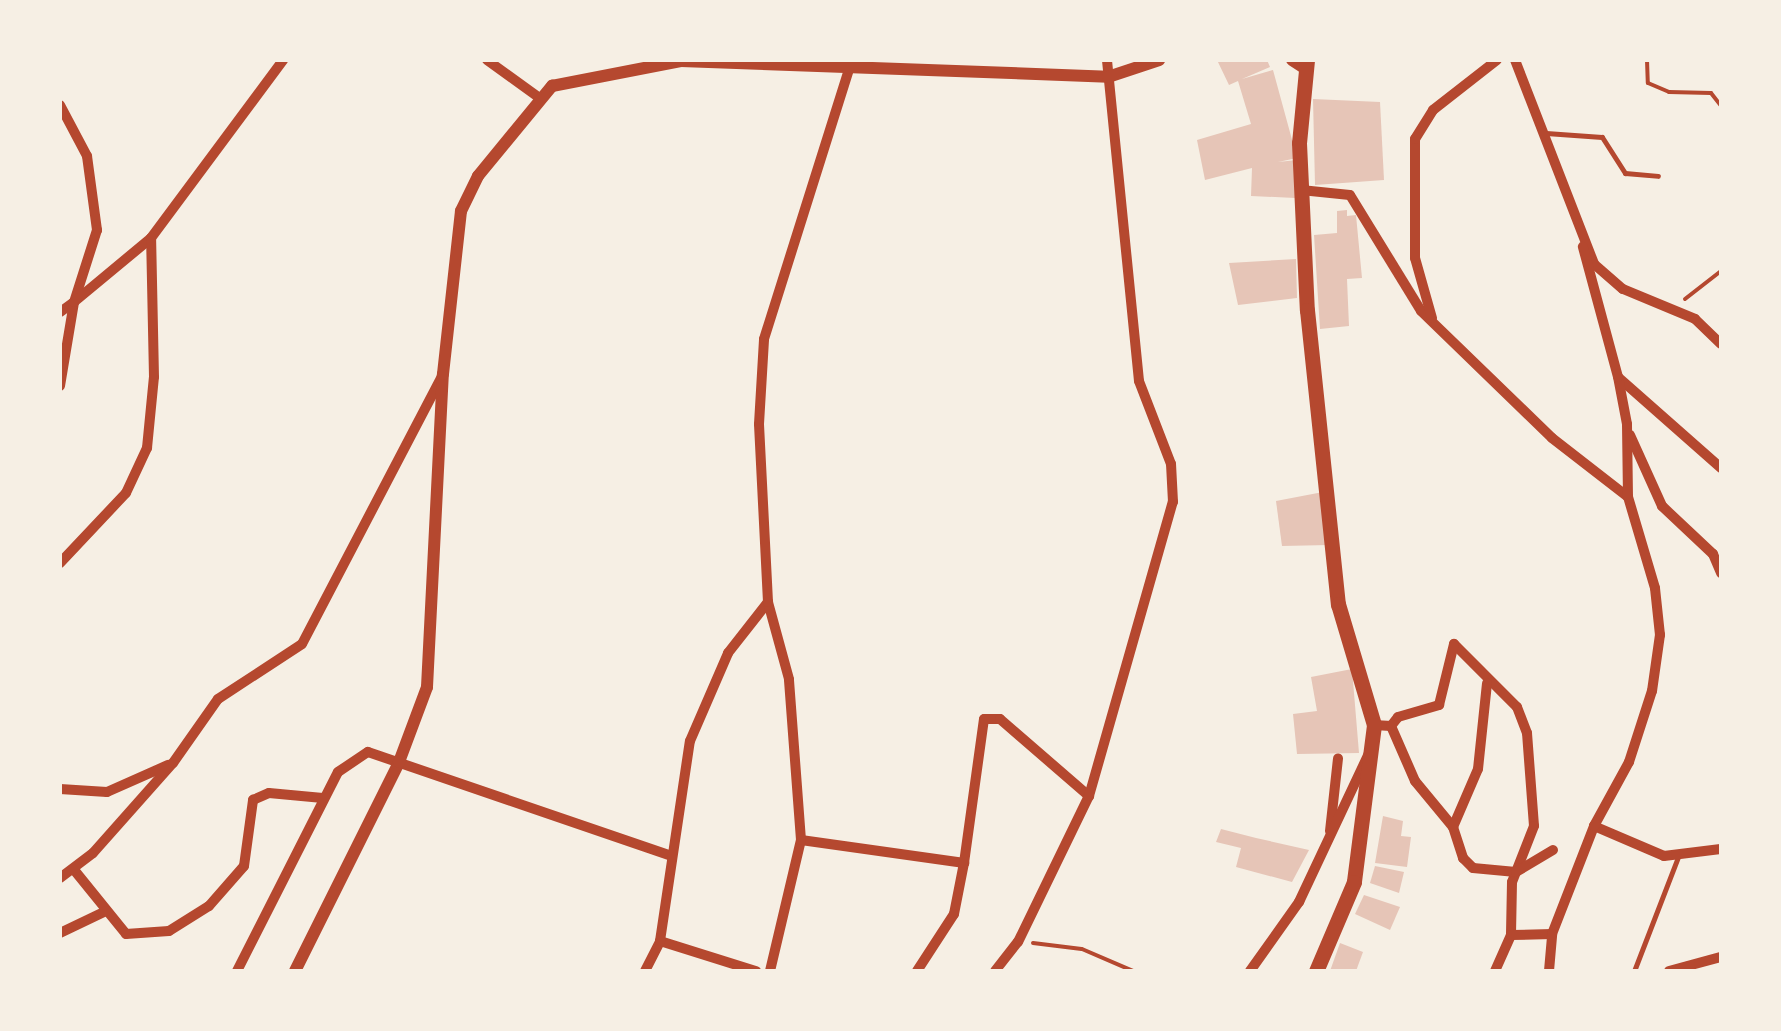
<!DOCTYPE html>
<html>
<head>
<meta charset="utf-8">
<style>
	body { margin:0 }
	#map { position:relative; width:1781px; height:1031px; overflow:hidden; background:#f6efe4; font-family:"Titillium Web",sans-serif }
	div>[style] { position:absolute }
	.building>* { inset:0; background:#e6c5b7 }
	.path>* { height:4px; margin:-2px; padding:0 2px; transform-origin:2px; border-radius:2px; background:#b5482f }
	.service>* { height:5px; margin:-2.5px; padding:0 2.5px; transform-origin:2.5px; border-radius:2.5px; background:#b5482f }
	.minor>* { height:10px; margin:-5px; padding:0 5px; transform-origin:5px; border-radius:5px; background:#b5482f }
	.tertiary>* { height:12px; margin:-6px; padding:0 6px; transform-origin:6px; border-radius:6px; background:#b5482f }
	.secondary>* { height:15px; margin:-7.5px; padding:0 7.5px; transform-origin:7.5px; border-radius:7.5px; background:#b5482f }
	span { translate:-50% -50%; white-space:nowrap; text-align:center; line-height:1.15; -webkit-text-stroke:9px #f6efe4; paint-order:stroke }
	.frame { position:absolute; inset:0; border:62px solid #f6efe4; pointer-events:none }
</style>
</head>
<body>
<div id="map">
	<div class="building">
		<div style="clip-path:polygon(1217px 60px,1267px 60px,1270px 67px,1242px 79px,1273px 70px,1297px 158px,1278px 162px,1297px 160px,1295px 198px,1251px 196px,1252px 168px,1205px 180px,1197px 140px,1251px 124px,1238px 81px,1229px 85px)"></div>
		<div style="clip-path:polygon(1313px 99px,1380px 102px,1384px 180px,1315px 185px)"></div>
		<div style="clip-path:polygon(1347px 210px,1347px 216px,1356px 215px,1362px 278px,1347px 279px,1349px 326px,1320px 329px,1314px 235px,1337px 233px,1337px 211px)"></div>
		<div style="clip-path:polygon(1296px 259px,1297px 298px,1238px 305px,1229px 263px)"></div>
		<div style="clip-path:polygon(1323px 492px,1329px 545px,1282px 546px,1276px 501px)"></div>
		<div style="clip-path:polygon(1352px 669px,1359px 753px,1297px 754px,1293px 714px,1317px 711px,1311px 677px)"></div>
		<div style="clip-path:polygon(1383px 816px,1403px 821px,1401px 836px,1411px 837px,1407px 867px,1375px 863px)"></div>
		<div style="clip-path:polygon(1221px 829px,1256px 838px,1309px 850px,1292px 882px,1236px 867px,1241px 848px,1216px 842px)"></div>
		<div style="clip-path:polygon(1375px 866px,1404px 872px,1399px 893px,1370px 883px)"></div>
		<div style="clip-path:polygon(1364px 895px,1400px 907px,1390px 930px,1355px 914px)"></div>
		<div style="clip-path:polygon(1340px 943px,1363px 952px,1356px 971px,1330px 971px)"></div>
	</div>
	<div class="path">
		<div style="left:1647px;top:60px;width:23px;rotate:88deg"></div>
		<div style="left:1648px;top:83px;width:23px;rotate:23deg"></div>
		<div style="left:1669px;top:92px;width:42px;rotate:1.4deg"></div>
		<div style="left:1711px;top:93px;width:16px;rotate:52deg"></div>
		<div style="left:1685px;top:299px;width:46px;rotate:-37.9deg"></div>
		<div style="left:1033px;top:943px;width:49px;rotate:7deg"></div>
		<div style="left:1082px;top:949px;width:56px;rotate:23.3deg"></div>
	</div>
	<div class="service">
		<div style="left:1546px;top:133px;width:56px;rotate:4.1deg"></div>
		<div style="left:1602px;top:137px;width:43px;rotate:57.4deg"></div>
		<div style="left:1625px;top:173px;width:33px;rotate:5deg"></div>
		<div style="left:1634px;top:971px;width:122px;rotate:-68.9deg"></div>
	</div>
	<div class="minor">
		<div style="left:487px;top:60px;width:67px;rotate:35.8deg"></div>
		<div style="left:1515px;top:60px;width:219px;rotate:68.8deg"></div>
		<div style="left:1594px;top:264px;width:38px;rotate:41deg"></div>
		<div style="left:1623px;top:289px;width:78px;rotate:22.6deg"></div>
		<div style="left:1695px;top:319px;width:36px;rotate:44deg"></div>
		<div style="left:60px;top:105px;width:58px;rotate:62.1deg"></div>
		<div style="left:87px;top:156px;width:75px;rotate:82.3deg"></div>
		<div style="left:97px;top:230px;width:76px;rotate:107.7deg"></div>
		<div style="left:74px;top:302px;width:17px;rotate:144deg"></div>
		<div style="left:1301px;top:190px;width:49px;rotate:5.8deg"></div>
		<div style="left:1350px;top:195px;width:136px;rotate:58.5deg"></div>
		<div style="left:1421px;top:311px;width:182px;rotate:44.1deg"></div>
		<div style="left:1552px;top:438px;width:96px;rotate:37.8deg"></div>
		<div style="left:1432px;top:318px;width:62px;rotate:-105.8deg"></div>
		<div style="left:1415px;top:258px;width:119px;rotate:-90deg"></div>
		<div style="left:1415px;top:139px;width:34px;rotate:-58deg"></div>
		<div style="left:1433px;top:110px;width:81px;rotate:-38deg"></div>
		<div style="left:1619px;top:378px;width:136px;rotate:41.4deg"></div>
		<div style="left:60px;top:386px;width:85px;rotate:-80.5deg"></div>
		<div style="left:74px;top:302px;width:100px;rotate:-39.7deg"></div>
		<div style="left:151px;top:238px;width:222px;rotate:-53.4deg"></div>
		<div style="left:1630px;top:435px;width:78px;rotate:65.7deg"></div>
		<div style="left:1662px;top:506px;width:70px;rotate:43.3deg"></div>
		<div style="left:1713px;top:554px;width:21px;rotate:67deg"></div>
		<div style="left:60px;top:563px;width:96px;rotate:-46.7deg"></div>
		<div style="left:126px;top:493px;width:50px;rotate:-65deg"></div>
		<div style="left:147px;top:448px;width:71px;rotate:-84.4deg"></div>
		<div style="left:154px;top:377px;width:139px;rotate:-91.2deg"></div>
		<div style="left:1454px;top:644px;width:89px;rotate:45deg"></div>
		<div style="left:1517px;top:707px;width:28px;rotate:69deg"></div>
		<div style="left:1527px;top:733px;width:93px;rotate:85.7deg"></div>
		<div style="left:1534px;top:826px;width:60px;rotate:111.4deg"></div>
		<div style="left:1512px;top:882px;width:53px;rotate:91.1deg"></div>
		<div style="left:1374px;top:725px;width:17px;rotate:3deg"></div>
		<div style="left:1391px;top:726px;width:60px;rotate:66.4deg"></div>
		<div style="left:1415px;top:781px;width:60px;rotate:50.4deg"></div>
		<div style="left:1453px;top:827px;width:33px;rotate:72deg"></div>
		<div style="left:1463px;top:858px;width:14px;rotate:45deg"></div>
		<div style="left:1473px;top:868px;width:43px;rotate:5.3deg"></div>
		<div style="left:1516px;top:872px;width:43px;rotate:-30.7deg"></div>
		<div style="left:1391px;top:726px;width:11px;rotate:-52deg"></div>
		<div style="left:1398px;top:717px;width:43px;rotate:-16.3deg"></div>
		<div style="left:1439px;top:705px;width:63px;rotate:-76.2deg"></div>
		<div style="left:60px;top:789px;width:47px;rotate:3.7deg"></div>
		<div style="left:107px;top:792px;width:67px;rotate:-23.9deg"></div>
		<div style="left:1594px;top:826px;width:76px;rotate:23.2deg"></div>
		<div style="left:1664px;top:856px;width:57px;rotate:-7deg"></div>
		<div style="left:1453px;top:827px;width:63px;rotate:-66.7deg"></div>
		<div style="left:1478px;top:769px;width:86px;rotate:-84deg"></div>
		<div style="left:1330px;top:831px;width:73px;rotate:-83.7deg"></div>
		<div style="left:801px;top:840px;width:165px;rotate:8deg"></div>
		<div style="left:964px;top:863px;width:52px;rotate:101.1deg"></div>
		<div style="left:954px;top:914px;width:68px;rotate:123deg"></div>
		<div style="left:964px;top:863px;width:145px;rotate:-82.1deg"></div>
		<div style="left:984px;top:719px;width:16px"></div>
		<div style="left:1000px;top:719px;width:118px;rotate:40.9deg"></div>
		<div style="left:75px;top:871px;width:81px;rotate:51deg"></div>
		<div style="left:126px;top:934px;width:43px;rotate:-4deg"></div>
		<div style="left:169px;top:931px;width:47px;rotate:-32deg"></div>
		<div style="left:209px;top:906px;width:53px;rotate:-48.8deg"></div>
		<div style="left:244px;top:866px;width:67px;rotate:-82.2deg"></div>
		<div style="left:253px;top:800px;width:17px;rotate:-24deg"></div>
		<div style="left:269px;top:793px;width:54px;rotate:5.3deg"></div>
		<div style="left:60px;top:878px;width:41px;rotate:-37.1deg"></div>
		<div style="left:93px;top:853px;width:120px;rotate:-48.4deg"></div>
		<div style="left:173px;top:763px;width:78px;rotate:-54.9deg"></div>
		<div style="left:218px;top:699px;width:100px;rotate:-33.2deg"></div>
		<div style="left:302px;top:644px;width:302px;rotate:-62.4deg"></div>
		<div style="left:60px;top:933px;width:51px;rotate:-25.6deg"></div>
		<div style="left:660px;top:941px;width:101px;rotate:17.4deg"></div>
		<div style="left:237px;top:971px;width:223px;rotate:-63.1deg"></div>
		<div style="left:338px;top:772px;width:36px;rotate:-34deg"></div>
		<div style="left:368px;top:752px;width:321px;rotate:18.9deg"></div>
		<div style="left:645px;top:971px;width:34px;rotate:-63deg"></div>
		<div style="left:660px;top:941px;width:202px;rotate:-81.5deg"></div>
		<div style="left:690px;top:741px;width:96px;rotate:-66.6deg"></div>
		<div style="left:728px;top:653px;width:65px;rotate:-51.9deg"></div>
		<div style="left:770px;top:971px;width:135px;rotate:-76.7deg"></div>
		<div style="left:801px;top:840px;width:161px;rotate:-94.3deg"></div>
		<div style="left:789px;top:679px;width:80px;rotate:-105.3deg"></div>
		<div style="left:768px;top:602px;width:178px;rotate:-92.9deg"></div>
		<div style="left:759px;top:424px;width:85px;rotate:-86.6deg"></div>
		<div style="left:764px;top:339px;width:293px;rotate:-72.5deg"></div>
		<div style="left:995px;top:971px;width:37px;rotate:-52deg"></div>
		<div style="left:1018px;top:942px;width:162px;rotate:-64.1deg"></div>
		<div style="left:1089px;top:796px;width:306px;rotate:-74.1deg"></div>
		<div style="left:1173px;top:502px;width:38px;rotate:-93deg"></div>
		<div style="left:1171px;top:464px;width:89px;rotate:-111.1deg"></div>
		<div style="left:1139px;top:381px;width:323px;rotate:-95.7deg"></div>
		<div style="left:1250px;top:971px;width:85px;rotate:-54.6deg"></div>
		<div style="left:1299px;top:902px;width:165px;rotate:-64.8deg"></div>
		<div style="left:1495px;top:971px;width:39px;rotate:-66deg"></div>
		<div style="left:1511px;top:935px;width:41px;rotate:-1.4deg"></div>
		<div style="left:1552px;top:934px;width:116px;rotate:-68.7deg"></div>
		<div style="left:1594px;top:826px;width:73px;rotate:-61.3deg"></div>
		<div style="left:1629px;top:762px;width:75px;rotate:-72.1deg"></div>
		<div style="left:1652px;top:691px;width:57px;rotate:-81.9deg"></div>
		<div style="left:1660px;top:635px;width:47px;rotate:-96.1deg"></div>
		<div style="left:1655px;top:588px;width:95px;rotate:-106.5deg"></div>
		<div style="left:1628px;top:497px;width:73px;rotate:-90.8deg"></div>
		<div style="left:1627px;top:424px;width:48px;rotate:-100.8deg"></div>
		<div style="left:1618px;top:377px;width:135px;rotate:-105.1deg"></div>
		<div style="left:1549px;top:971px;width:37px;rotate:-85deg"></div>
		<div style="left:1669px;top:971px;width:54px;rotate:-15.1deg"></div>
	</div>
	<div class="tertiary">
		<div style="left:1292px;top:60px;width:17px;rotate:33deg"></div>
		<div style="left:295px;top:971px;width:233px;rotate:-63.5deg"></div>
		<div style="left:399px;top:762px;width:80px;rotate:-69.5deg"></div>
		<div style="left:427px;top:687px;width:313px;rotate:-87.1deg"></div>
		<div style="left:443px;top:374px;width:164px;rotate:-83.7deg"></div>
		<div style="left:461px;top:211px;width:39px;rotate:-64deg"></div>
		<div style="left:478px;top:176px;width:117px;rotate:-50.6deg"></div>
		<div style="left:552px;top:86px;width:131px;rotate:-11deg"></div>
		<div style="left:681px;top:61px;width:427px;rotate:2.1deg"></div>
		<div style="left:1108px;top:77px;width:54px;rotate:-18.4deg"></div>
	</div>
	<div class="secondary">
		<div style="left:1307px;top:60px;width:83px;rotate:95.5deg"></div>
		<div style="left:1299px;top:143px;width:167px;rotate:87.3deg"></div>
		<div style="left:1307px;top:310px;width:296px;rotate:84deg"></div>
		<div style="left:1338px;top:604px;width:126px;rotate:73.4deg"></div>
		<div style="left:1374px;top:725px;width:158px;rotate:97.3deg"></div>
		<div style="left:1354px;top:882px;width:97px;rotate:113.1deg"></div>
	</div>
	<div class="frame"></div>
</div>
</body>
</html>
